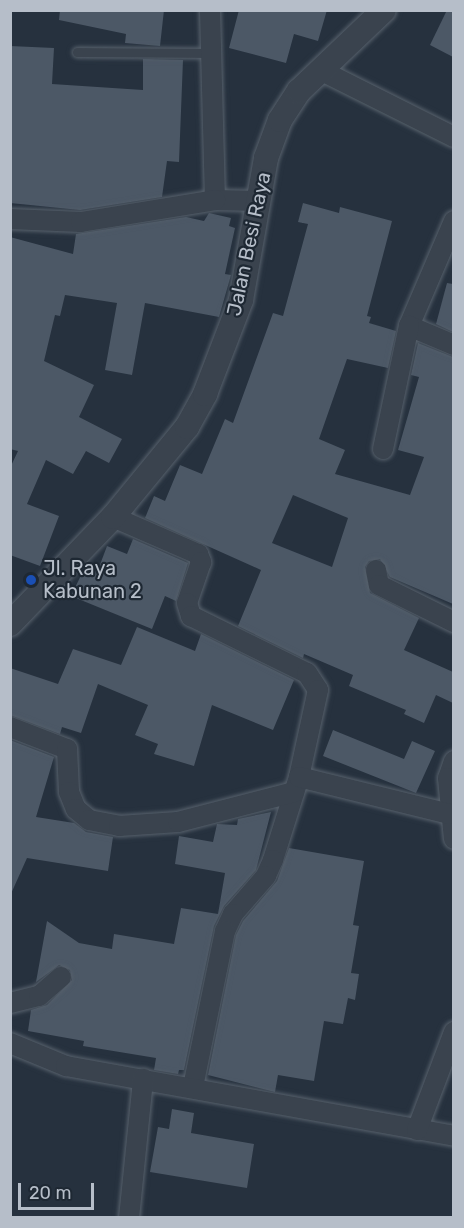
<!DOCTYPE html>
<html>
<head>
<meta charset="utf-8">
<style>
	body { margin:0 }
	#map { position:relative; width:464px; height:1228px; overflow:hidden; background:#26313e; font-family:Rubik,sans-serif }
	div>[style] { position:absolute }
	.building>* { inset:0; background:#4c5866 }
	.roads { filter:drop-shadow(0 0 2px #57616c) drop-shadow(0 0 2px #57616c) }
	.service>* { height:9px; margin:-4.5px; padding:0 4.5px; transform-origin:4.5px; border-radius:4.5px; background:#3a434e }
	.minor>* { height:20px; margin:-10px; padding:0 10px; transform-origin:10px; border-radius:10px; background:#3a434e }
	.tertiary>* { height:24px; margin:-12px; padding:0 12px; transform-origin:12px; border-radius:12px; background:#3a434e }
	.dots>* { width:16px; height:16px; translate:-50% -50%; box-sizing:border-box; border:3px solid #1e2833; border-radius:50% }
	span { translate:-50% -50%; white-space:nowrap; text-align:center; line-height:1.15; -webkit-text-stroke:4.5px #1e2833; paint-order:stroke }
	.street-label { font-size:20px; color:#b6bec9 }
	.poi-label { font-size:20px; color:#b6bec9 }
	.left { translate:0 -50%; text-align:left }
	.frame { position:absolute; inset:0; border:12px solid #b6bec9; pointer-events:none }
	.scale { position:absolute; left:18px; top:1183px; width:76px; height:27px; box-sizing:border-box; border:3px solid #b6bec9; border-top:0; padding-left:8px; font-size:18px; line-height:21px; white-space:nowrap; color:#b6bec9; -webkit-text-stroke:4px #1e2833; paint-order:stroke }
</style>
</head>
<body>
<div id="map">
	<div class="building">
		<div style="clip-path:polygon(60px 10px,164px 10px,160px 46px,125px 43px,126px 34px,59px 20px)"></div>
		<div style="clip-path:polygon(239px 10px,327px 10px,318px 41px,294px 34px,286px 63px,229px 48px)"></div>
		<div style="clip-path:polygon(447px 10px,453px 10px,453px 57px,430px 45px)"></div>
		<div style="clip-path:polygon(10px 46px,54px 48px,52px 84px,143px 90px,143px 59px,183px 60px,179px 162px,167px 161px,162px 197px,80px 210px,10px 203px)"></div>
		<div style="clip-path:polygon(evenodd,303px 203px,339px 213px,340px 207px,392px 221px,367px 316px,371px 317px,369px 323px,396px 331px,388px 368px,347px 359px,319px 439px,345px 450px,335px 474px,410px 495px,424px 457px,398px 450px,419px 377px,411px 375px,418px 343px,453px 357px,453px 604px,390px 577px,380px 559px,369px 561px,365px 567px,370px 593px,419px 618px,404px 650px,453px 672px,453px 703px,436px 695px,424px 723px,404px 714px,406px 710px,349px 686px,353px 675px,304px 654px,303px 658px,238px 626px,261px 570px,145px 518px,154px 496px,165px 501px,180px 465px,202px 474px,225px 419px,233px 423px,273px 313px,283px 316px,308px 224px,298px 222px,303px 203px,293px 495px,348px 518px,332px 567px,272px 543px,293px 495px)"></div>
		<div style="clip-path:polygon(209px 213px,231px 218px,229px 226px,235px 228px,225px 274px,231px 275px,219px 317px,145px 303px,132px 375px,105px 370px,117px 303px,65px 295px,60px 316px,55px 315px,44px 361px,94px 385px,79px 417px,122px 439px,109px 463px,86px 451px,73px 474px,46px 460px,27px 504px,59px 516px,40px 566px,10px 555px,10px 468px,18px 451px,10px 449px,10px 237px,73px 254px,76px 234px,186px 217px,204px 221px)"></div>
		<div style="clip-path:polygon(447px 283px,453px 284px,453px 332px,436px 324px)"></div>
		<div style="clip-path:polygon(133px 539px,188px 563px,176px 601px,165px 596px,152px 629px,71px 596px,86px 565px,98px 570px,107px 546px,127px 554px)"></div>
		<div style="clip-path:polygon(137px 627px,195px 651px,201px 634px,294px 680px,273px 730px,212px 705px,194px 766px,154px 754px,158px 744px,135px 735px,148px 705px,98px 684px,81px 733px,62px 727px,60px 734px,10px 715px,10px 668px,58px 684px,73px 649px,121px 665px)"></div>
		<div style="clip-path:polygon(333px 730px,404px 759px,412px 741px,435px 751px,416px 793px,323px 756px)"></div>
		<div style="clip-path:polygon(10px 740px,54px 757px,36px 817px,74px 823px,86px 832px,113px 837px,108px 871px,27px 858px,10px 896px)"></div>
		<div style="clip-path:polygon(271px 812px,256px 870px,224px 906px,214px 926px,184px 1070px,179px 1070px,178px 1074px,154px 1070px,156px 1058px,83px 1046px,84px 1041px,28px 1031px,31px 1010px,47px 1005px,72px 980px,70px 970px,59px 965px,36px 982px,47px 921px,79px 943px,112px 949px,114px 934px,174px 944px,181px 908px,218px 914px,225px 873px,175px 864px,179px 836px,213px 842px,217px 824px,237px 825px,238px 819px)"></div>
		<div style="clip-path:polygon(289px 848px,364px 861px,353px 925px,359px 926px,351px 973px,359px 974px,355px 1000px,348px 998px,343px 1024px,324px 1021px,314px 1081px,278px 1075px,275px 1092px,208px 1075px,236px 935px,243px 921px,277px 881px)"></div>
		<div style="clip-path:polygon(172px 1109px,194px 1113px,191px 1133px,254px 1144px,247px 1188px,150px 1172px,158px 1127px,169px 1129px)"></div>
	</div>
	<div class="roads">
		<div class="service">
			<div style="left:77px;top:52px;width:134px;rotate:0.4deg"></div>
		</div>
		<div class="minor">
			<div style="left:210px;top:10px;width:190px;rotate:88.5deg"></div>
			<div style="left:215px;top:200px;width:45px;rotate:1.3deg"></div>
			<div style="left:320px;top:70px;width:150px;rotate:26.6deg"></div>
			<div style="left:10px;top:219px;width:71px;rotate:2.4deg"></div>
			<div style="left:81px;top:222px;width:136px;rotate:-9.3deg"></div>
			<div style="left:454px;top:221px;width:114px;rotate:113.2deg"></div>
			<div style="left:409px;top:326px;width:49px;rotate:22.9deg"></div>
			<div style="left:383px;top:449px;width:126px;rotate:-78.1deg"></div>
			<div style="left:113px;top:517px;width:93px;rotate:23.5deg"></div>
			<div style="left:198px;top:554px;width:9px;rotate:69deg"></div>
			<div style="left:201px;top:562px;width:43px;rotate:108.9deg"></div>
			<div style="left:187px;top:603px;width:14px;rotate:73deg"></div>
			<div style="left:191px;top:616px;width:129px;rotate:26.2deg"></div>
			<div style="left:307px;top:673px;width:20px;rotate:57deg"></div>
			<div style="left:318px;top:690px;width:89px;rotate:102.3deg"></div>
			<div style="left:299px;top:777px;width:87px;rotate:107.4deg"></div>
			<div style="left:273px;top:860px;width:17px;rotate:114deg"></div>
			<div style="left:266px;top:876px;width:50px;rotate:131deg"></div>
			<div style="left:233px;top:914px;width:19px;rotate:115deg"></div>
			<div style="left:225px;top:931px;width:159px;rotate:101.6deg"></div>
			<div style="left:376px;top:570px;width:15px;rotate:79deg"></div>
			<div style="left:379px;top:585px;width:84px;rotate:26.3deg"></div>
			<div style="left:10px;top:727px;width:61px;rotate:21.1deg"></div>
			<div style="left:67px;top:749px;width:43px;rotate:87.3deg"></div>
			<div style="left:69px;top:792px;width:18px;rotate:68deg"></div>
			<div style="left:76px;top:809px;width:17px;rotate:40deg"></div>
			<div style="left:89px;top:820px;width:31px;rotate:11deg"></div>
			<div style="left:119px;top:826px;width:59px;rotate:-3.9deg"></div>
			<div style="left:178px;top:822px;width:120px;rotate:-14.5deg"></div>
			<div style="left:454px;top:761px;width:18px;rotate:109deg"></div>
			<div style="left:448px;top:778px;width:61px;rotate:84.4deg"></div>
			<div style="left:299px;top:777px;width:155px;rotate:13.8deg"></div>
			<div style="left:10px;top:1003px;width:30px;rotate:-14deg"></div>
			<div style="left:39px;top:996px;width:29px;rotate:-41deg"></div>
			<div style="left:10px;top:1043px;width:61px;rotate:22.3deg"></div>
			<div style="left:66px;top:1066px;width:394px;rotate:10.2deg"></div>
			<div style="left:417px;top:1130px;width:105px;rotate:-69.3deg"></div>
			<div style="left:129px;top:1218px;width:140px;rotate:-84.2deg"></div>
		</div>
		<div class="tertiary">
			<div style="left:10px;top:624px;width:149px;rotate:-46.1deg"></div>
			<div style="left:113px;top:517px;width:117px;rotate:-50.6deg"></div>
			<div style="left:187px;top:427px;width:38px;rotate:-61deg"></div>
			<div style="left:205px;top:394px;width:101px;rotate:-69deg"></div>
			<div style="left:241px;top:300px;width:144px;rotate:-80deg"></div>
			<div style="left:266px;top:158px;width:40px;rotate:-69.8deg"></div>
			<div style="left:280px;top:120px;width:35px;rotate:-57deg"></div>
			<div style="left:299px;top:91px;width:117px;rotate:-43.6deg"></div>
		</div>
	</div>
	<div class="dots">
		<div style="left:31px;top:580px;background:#1a4fb4"></div>
	</div>
	<div class="street-label">
		<span style="left:249px;top:244px;rotate:-78deg">Jalan Besi Raya</span>
	</div>
	<div class="poi-label">
		<span class="left" style="left:43px;top:580px">Jl. Raya<br>Kabunan 2</span>
	</div>
	<div class="frame"></div>
	<div class="scale">20 m</div>
</div>
</body>
</html>
